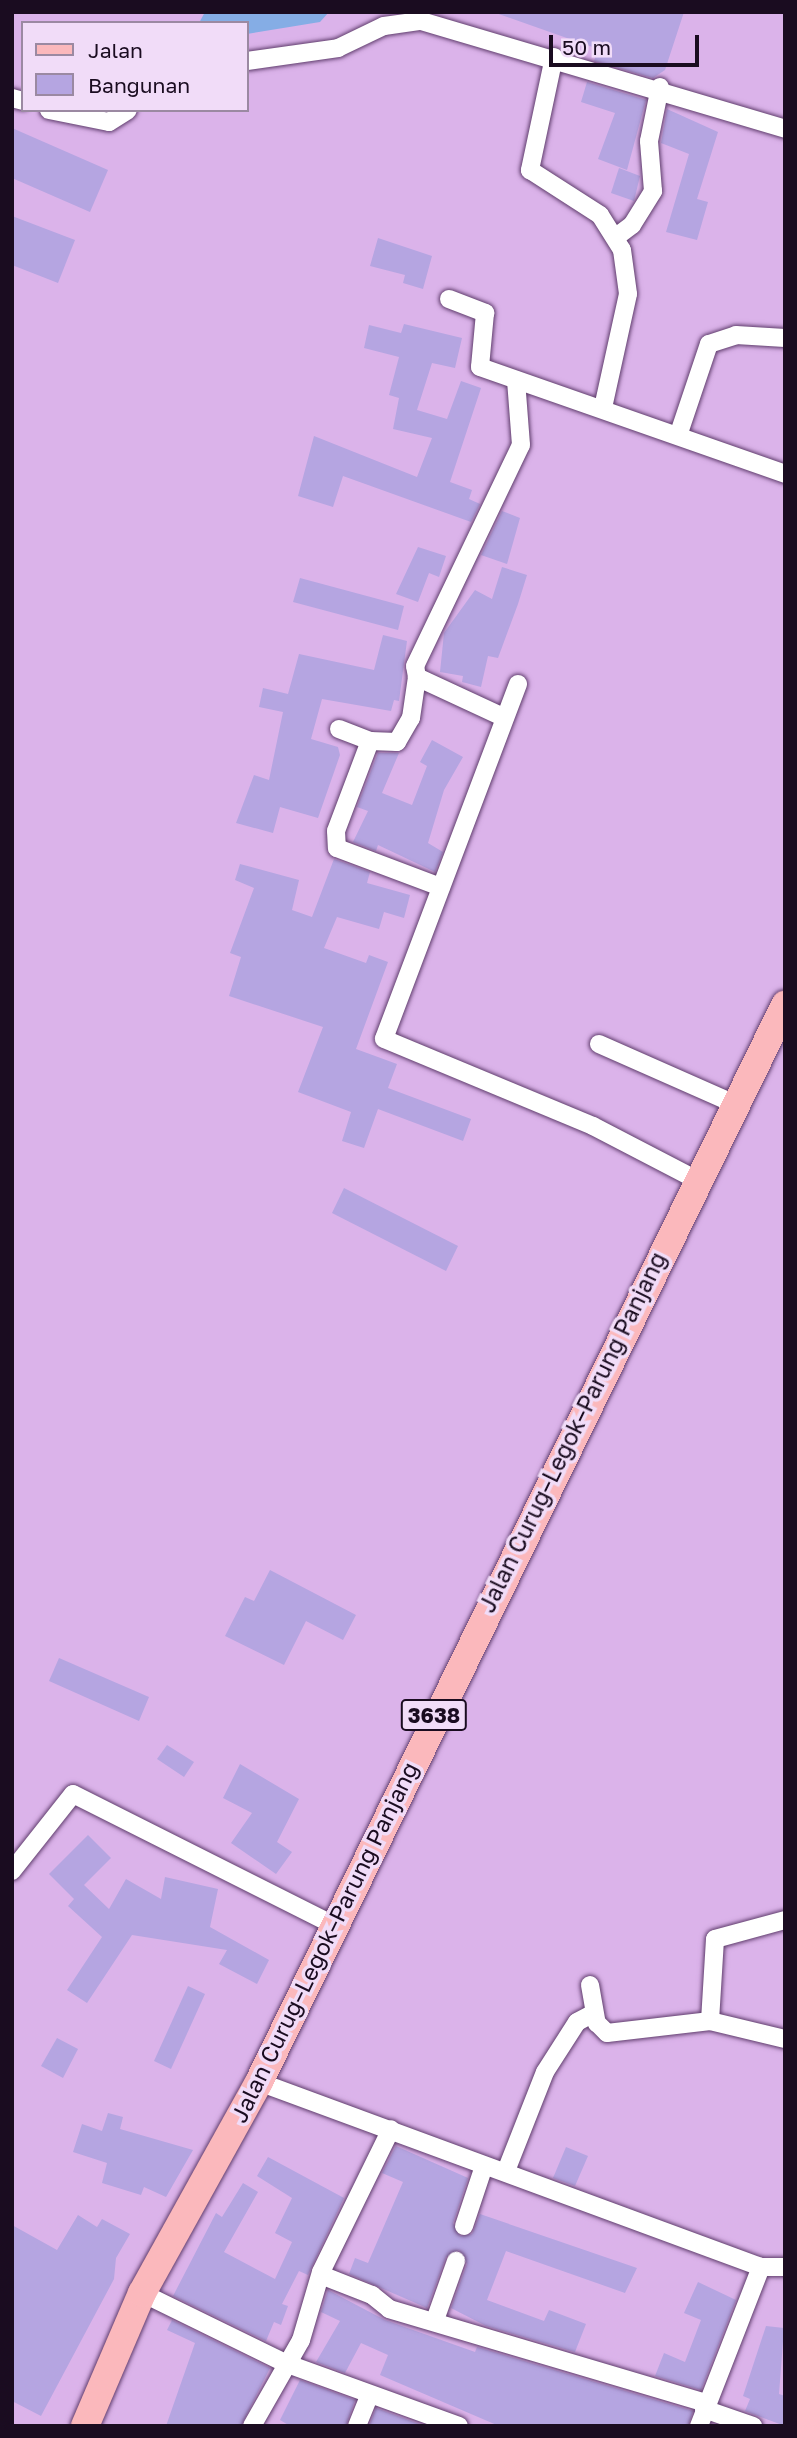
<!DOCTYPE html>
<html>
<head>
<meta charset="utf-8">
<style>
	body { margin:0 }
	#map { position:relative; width:797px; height:2438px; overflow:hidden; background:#dbb3ea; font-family:"Golos Text",sans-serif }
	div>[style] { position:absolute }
	.water>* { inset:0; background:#85ade5 }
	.building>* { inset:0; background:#b5a5e1 }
	.roads { filter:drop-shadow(0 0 2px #603d6d) drop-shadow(0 0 2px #603d6d) }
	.minor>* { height:18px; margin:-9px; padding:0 9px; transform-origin:9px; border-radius:9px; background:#fff }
	.primary>* { height:28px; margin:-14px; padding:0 14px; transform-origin:14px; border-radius:14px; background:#fbb8bc }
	span { translate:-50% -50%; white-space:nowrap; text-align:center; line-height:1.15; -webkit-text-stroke:7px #f1dcf8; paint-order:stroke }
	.shield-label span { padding:2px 5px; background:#f1dcf8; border:2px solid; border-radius:5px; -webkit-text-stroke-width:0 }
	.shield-label { font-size:21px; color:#1a0c20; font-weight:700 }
	.street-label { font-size:23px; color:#1a0c20 }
	.frame { position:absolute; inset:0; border:14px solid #1a0c20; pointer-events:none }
	.legend { position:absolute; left:21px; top:21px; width:228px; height:91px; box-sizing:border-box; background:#f1dcf8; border:2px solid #9b89a2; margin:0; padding:9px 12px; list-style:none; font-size:21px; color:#1a0c20 }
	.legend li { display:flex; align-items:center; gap:14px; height:35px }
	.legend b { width:35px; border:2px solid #9b89a2 }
	.scale { position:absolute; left:549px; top:35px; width:150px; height:32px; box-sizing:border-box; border:4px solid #1a0c20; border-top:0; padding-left:9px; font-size:21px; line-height:24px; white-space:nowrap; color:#1a0c20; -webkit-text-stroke:5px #f1dcf8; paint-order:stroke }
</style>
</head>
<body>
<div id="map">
	<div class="water">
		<div style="clip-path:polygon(205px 12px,329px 12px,320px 22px,247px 34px,247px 23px,199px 23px)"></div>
	</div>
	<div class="building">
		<div style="clip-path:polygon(493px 12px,684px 12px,665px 70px,653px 78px,594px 61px,598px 49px)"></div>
		<div style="clip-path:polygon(587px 82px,646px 100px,627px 170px,598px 159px,615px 113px,581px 102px)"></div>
		<div style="clip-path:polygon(667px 109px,718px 132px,697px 199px,708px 202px,697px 240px,666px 232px,689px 154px,661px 143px)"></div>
		<div style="clip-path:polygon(12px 128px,108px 170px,90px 212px,12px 178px)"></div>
		<div style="clip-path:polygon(619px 168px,640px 176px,634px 201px,611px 193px)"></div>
		<div style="clip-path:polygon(12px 216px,75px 240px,58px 283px,12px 265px)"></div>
		<div style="clip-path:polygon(378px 238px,432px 256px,423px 289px,403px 283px,405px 275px,370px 266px)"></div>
		<div style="clip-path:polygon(404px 324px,462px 338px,455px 368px,432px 363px,417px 410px,447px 419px,461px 381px,481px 388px,450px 482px,472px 490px,469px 499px,480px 504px,471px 522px,343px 476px,333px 507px,298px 496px,314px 436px,417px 477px,432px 438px,393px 429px,399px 398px,389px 395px,399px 357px,364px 348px,369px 325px,401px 333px)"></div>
		<div style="clip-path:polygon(502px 511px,520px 518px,507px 564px,481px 555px)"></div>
		<div style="clip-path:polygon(418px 547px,446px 556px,439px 577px,429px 573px,418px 602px,396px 594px)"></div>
		<div style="clip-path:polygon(502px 567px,527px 575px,518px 604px,498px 658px,488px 656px,481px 687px,462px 682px,463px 676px,440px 672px,444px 633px,475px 590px,492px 599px)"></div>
		<div style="clip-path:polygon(300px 578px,404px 606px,398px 630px,293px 602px)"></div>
		<div style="clip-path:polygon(383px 635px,407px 641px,399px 701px,394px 700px,391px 711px,322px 699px,311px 739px,338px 747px,340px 755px,318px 818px,280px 807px,273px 833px,236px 823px,254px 775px,269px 780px,283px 712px,259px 707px,263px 688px,288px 694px,299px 654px,374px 670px)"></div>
		<div style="clip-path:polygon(432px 740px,463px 757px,444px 790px,428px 843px,443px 852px,435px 872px,378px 845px,376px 851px,353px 842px,368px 811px,357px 807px,378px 753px,399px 753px,382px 793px,412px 805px,427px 766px,420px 762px)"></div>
		<div style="clip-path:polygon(334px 859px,370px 872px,367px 883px,410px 895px,404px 918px,384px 912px,379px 929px,337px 917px,324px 948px,366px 963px,369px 955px,388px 962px,356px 1049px,397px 1064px,388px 1088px,471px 1119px,463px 1141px,378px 1109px,364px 1148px,342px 1141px,351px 1112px,298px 1092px,323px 1027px,229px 996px,241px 957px,230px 953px,254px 888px,235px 880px,240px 864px,299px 880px,292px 910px,312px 917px)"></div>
		<div style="clip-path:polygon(344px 1188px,458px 1246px,446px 1271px,332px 1213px)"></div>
		<div style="clip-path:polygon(270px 1570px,356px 1615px,343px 1640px,306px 1621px,284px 1665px,225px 1636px,245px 1597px,254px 1601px)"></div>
		<div style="clip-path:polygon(59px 1658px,149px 1697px,139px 1721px,49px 1681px)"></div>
		<div style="clip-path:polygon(167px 1745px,194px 1762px,184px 1777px,157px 1759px)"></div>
		<div style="clip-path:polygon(240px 1764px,299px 1799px,277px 1842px,292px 1852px,276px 1874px,231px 1843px,252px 1813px,223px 1798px)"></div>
		<div style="clip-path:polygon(88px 1835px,111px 1858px,84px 1885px,109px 1909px,126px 1879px,161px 1899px,165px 1877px,218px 1889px,210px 1927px,269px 1960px,257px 1984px,219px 1964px,227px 1950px,132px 1935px,87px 2003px,67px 1990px,102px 1937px,68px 1906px,74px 1899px,49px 1874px)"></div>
		<div style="clip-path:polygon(188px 1986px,205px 1994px,171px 2069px,154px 2061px)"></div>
		<div style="clip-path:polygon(57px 2038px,78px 2049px,63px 2078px,41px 2066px)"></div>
		<div style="clip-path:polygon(108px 2113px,123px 2117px,120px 2129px,193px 2150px,166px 2197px,144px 2187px,141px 2195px,102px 2183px,107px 2163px,73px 2152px,82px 2124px,102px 2131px)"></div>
		<div style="clip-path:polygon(396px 2146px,468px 2178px,453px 2223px,460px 2236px,472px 2234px,480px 2214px,637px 2268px,625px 2293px,506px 2251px,487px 2300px,544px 2321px,549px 2310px,586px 2324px,575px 2352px,486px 2326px,451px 2308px,467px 2264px,459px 2250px,446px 2257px,427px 2308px,349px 2274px,355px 2258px,368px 2263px,403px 2182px,382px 2173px)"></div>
		<div style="clip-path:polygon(566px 2147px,588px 2156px,575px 2186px,553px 2178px)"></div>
		<div style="clip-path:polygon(268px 2157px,344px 2198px,308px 2275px,299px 2271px,282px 2304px,288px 2306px,281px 2325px,274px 2322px,266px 2341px,173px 2296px,216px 2213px,222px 2217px,243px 2183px,258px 2192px,224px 2252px,275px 2279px,292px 2242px,275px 2233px,292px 2198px,257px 2176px)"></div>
		<div style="clip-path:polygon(78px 2215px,97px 2227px,102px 2219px,130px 2234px,116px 2258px,114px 2279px,41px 2416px,12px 2401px,12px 2225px,57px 2250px)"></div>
		<div style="clip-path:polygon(698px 2282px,736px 2300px,701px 2390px,655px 2376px,664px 2353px,685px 2362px,701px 2320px,684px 2313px)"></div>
		<div style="clip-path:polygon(328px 2290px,385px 2320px,475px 2352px,477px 2347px,693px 2411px,688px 2426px,499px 2426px,380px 2375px,388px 2355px,361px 2343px,345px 2373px,316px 2362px,340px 2321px,321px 2312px)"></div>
		<div style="clip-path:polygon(172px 2320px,270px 2368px,241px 2426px,166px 2426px,195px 2343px,167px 2330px)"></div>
		<div style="clip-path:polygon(766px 2326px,784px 2328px,779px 2394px,785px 2396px,785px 2426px,745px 2411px,750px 2399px,743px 2396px)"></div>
		<div style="clip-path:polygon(300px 2380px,355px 2400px,346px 2426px,290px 2426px,280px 2420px)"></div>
		<div style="clip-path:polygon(376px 2408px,422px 2425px,421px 2426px,369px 2426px)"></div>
	</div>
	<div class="roads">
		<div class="minor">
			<div style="left:554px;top:57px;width:116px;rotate:102deg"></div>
			<div style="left:530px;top:170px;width:83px;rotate:32.7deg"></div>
			<div style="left:600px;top:215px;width:41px;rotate:57.8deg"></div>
			<div style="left:622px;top:250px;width:44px;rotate:82.2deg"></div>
			<div style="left:628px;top:294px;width:117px;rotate:102.4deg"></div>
			<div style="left:247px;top:61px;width:92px;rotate:-8.1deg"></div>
			<div style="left:338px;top:48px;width:51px;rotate:-25.6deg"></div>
			<div style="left:384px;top:26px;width:37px;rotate:-8deg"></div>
			<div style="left:421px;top:21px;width:380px;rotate:16.5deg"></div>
			<div style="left:12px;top:98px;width:11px;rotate:15deg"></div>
			<div style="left:49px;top:110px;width:61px;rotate:11.3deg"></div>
			<div style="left:109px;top:122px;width:22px;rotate:-32deg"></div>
			<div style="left:616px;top:237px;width:20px;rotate:-37deg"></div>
			<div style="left:632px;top:225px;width:40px;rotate:-58deg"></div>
			<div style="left:653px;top:191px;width:50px;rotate:-94.6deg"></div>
			<div style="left:649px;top:141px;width:55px;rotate:-78.5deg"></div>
			<div style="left:449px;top:299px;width:39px;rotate:21deg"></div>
			<div style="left:485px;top:313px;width:54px;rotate:95.3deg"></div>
			<div style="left:480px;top:367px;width:323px;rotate:19.3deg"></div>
			<div style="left:679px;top:433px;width:94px;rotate:-71.4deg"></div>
			<div style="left:709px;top:344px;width:28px;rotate:-18deg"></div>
			<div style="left:736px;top:335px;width:49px;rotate:3.5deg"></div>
			<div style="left:518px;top:684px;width:379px;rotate:110.7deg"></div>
			<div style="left:384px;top:1039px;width:226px;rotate:22.6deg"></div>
			<div style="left:593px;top:1126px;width:115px;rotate:27.5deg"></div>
			<div style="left:503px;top:717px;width:95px;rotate:-155.1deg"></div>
			<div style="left:417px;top:677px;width:11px;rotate:-100deg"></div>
			<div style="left:415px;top:666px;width:245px;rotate:-64.4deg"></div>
			<div style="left:521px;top:445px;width:65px;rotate:-94.4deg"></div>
			<div style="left:339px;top:729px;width:33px;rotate:21deg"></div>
			<div style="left:370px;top:741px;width:27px;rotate:2deg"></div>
			<div style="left:397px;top:742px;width:28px;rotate:-60deg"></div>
			<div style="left:411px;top:718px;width:41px;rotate:-81.7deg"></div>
			<div style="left:370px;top:741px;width:96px;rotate:110.7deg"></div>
			<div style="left:336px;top:831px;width:17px;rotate:87deg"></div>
			<div style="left:337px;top:848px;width:111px;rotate:20.6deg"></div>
			<div style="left:599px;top:1044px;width:146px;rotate:23.8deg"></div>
			<div style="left:12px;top:1871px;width:98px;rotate:-51.6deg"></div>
			<div style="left:73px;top:1794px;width:290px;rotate:26.7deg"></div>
			<div style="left:590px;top:1985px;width:39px;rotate:80deg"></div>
			<div style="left:597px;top:2023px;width:14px;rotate:45deg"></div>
			<div style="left:607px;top:2033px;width:104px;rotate:-6.6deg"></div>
			<div style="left:710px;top:2021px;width:77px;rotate:13.5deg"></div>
			<div style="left:710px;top:2021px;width:82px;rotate:-86.5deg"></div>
			<div style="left:715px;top:1939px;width:73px;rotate:-15.2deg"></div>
			<div style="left:259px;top:2082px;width:535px;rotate:20.23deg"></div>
			<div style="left:761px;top:2267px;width:24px"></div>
			<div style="left:506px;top:2171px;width:106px;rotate:-68.5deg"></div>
			<div style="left:545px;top:2072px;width:59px;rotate:-57.4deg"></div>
			<div style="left:577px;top:2022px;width:19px;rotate:-28deg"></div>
			<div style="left:464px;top:2226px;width:63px;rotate:-71.6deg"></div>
			<div style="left:321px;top:2275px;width:55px;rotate:21.4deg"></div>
			<div style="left:372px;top:2295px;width:22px;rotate:39deg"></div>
			<div style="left:389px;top:2309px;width:331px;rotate:16.5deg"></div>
			<div style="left:142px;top:2293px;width:159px;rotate:26.1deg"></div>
			<div style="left:285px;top:2363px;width:185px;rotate:19.9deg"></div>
			<div style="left:435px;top:2320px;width:63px;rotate:-70.4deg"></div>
			<div style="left:704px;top:2409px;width:52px;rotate:19.1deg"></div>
			<div style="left:252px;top:2426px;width:99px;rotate:-60.3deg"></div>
			<div style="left:301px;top:2340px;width:71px;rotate:-73.6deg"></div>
			<div style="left:321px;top:2272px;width:159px;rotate:-63.9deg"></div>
			<div style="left:357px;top:2426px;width:32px;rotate:-68deg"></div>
			<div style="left:699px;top:2426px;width:171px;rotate:-68.7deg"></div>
		</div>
		<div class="primary">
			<div style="left:85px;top:2426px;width:145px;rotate:-66.8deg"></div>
			<div style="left:142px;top:2293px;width:241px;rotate:-61deg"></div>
			<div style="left:259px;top:2082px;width:1199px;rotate:-63.97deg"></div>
		</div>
	</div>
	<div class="shield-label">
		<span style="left:434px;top:1715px">3638</span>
	</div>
	<div class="street-label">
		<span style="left:572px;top:1432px;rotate:-64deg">Jalan Curug–Legok–Parung Panjang</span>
		<span style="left:324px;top:1942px;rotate:-64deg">Jalan Curug–Legok–Parung Panjang</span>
	</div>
	<div class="frame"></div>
	<ul class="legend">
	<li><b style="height:9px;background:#fbb8bc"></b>Jalan</li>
	<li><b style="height:19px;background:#b5a5e1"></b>Bangunan</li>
	</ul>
	<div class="scale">50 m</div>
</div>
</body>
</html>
